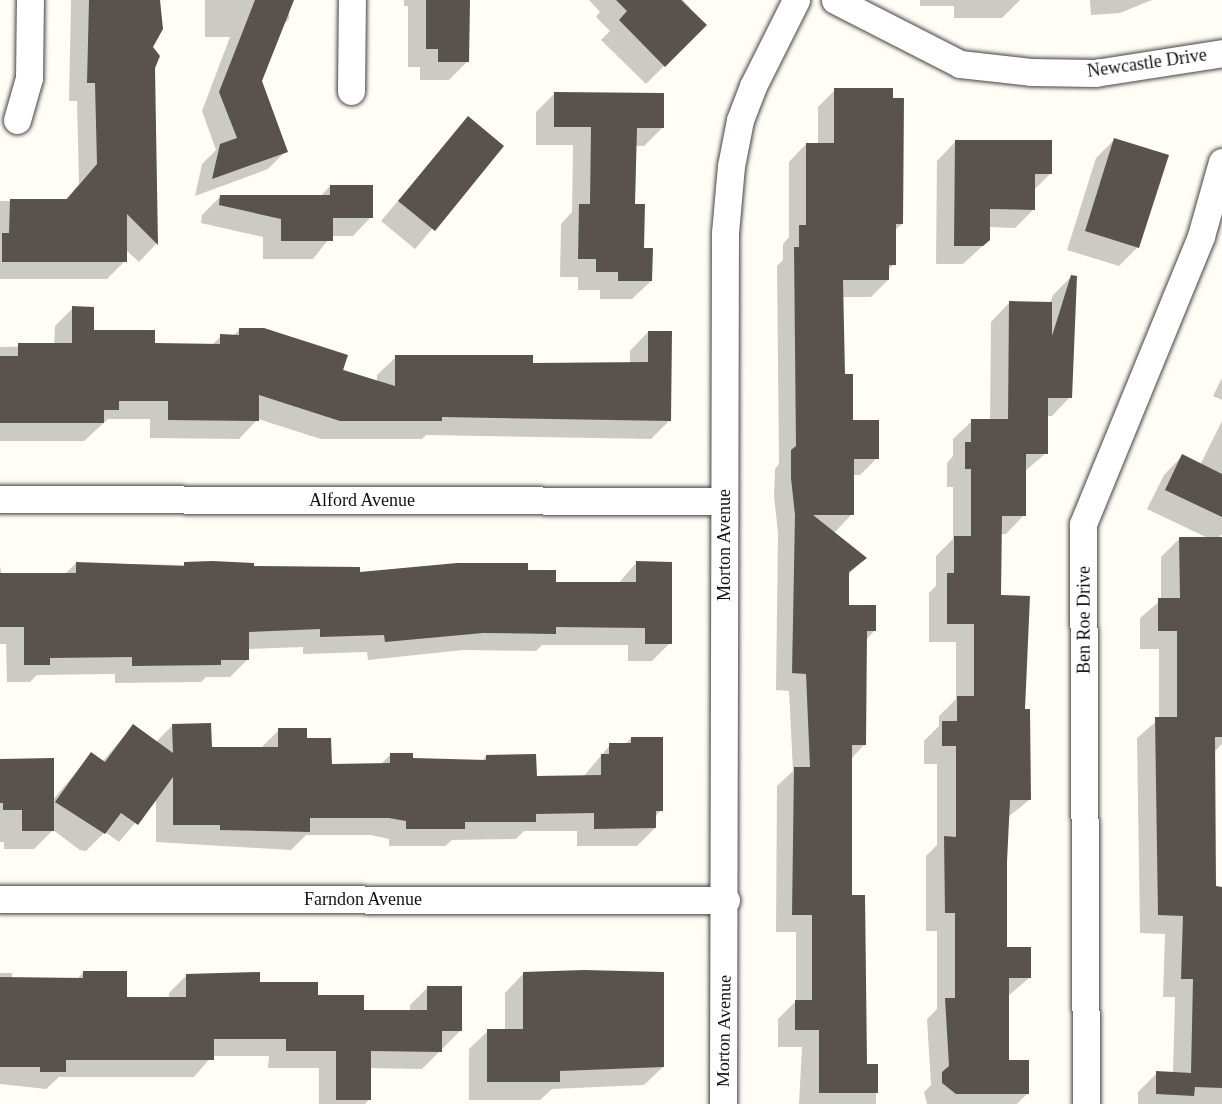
<!DOCTYPE html>
<html>
<head>
<meta charset="utf-8">
<style>
	body { margin:0 }
	#map { position:relative; width:1222px; height:1104px; overflow:hidden; background:#fffdf5; font-family:Georgia,serif }
	div>[style] { position:absolute }
	.shadow>* { inset:0; background:#0003 }
	.building>* { inset:0; background:#5a524d }
	.roads { filter:drop-shadow(0 0 2px #444) drop-shadow(0 0 2px #444) }
	.minor>* { height:27px; margin:-13.5px; padding:0 13.5px; transform-origin:13.5px; border-radius:13.5px; background:#fff }
	span { translate:-50% -50%; white-space:nowrap; text-align:center; line-height:1.15; -webkit-text-stroke:6px #fff; paint-order:stroke }
	.street-label { font-size:18px; color:#111 }
</style>
</head>
<body>
<div id="map">
	<div class="shadow">
		<div style="clip-path:polygon(71px 0,156px 0,151px 48px,156px 244px,139px 262px,125px 249px,125px 261px,107px 279px,0 279px,0 201px,65px 200px,79px 184px,77px 101px,69px 101px)"></div>
		<div style="clip-path:polygon(205px 0,289px 0,289px 19px,282px 26px,261px 81px,286px 151px,268px 169px,195px 196px,202px 164px,216px 150px,202px 111px,230px 37px,205px 37px)"></div>
		<div style="clip-path:polygon(404px 0,468px 0,468px 61px,449px 80px,420px 80px,420px 67px,408px 67px,408px 6px,404px 6px)"></div>
		<div style="clip-path:polygon(589px 0,683px 0,705px 25px,646px 84px,601px 40px,610px 31px,596px 17px,600px 12px)"></div>
		<div style="clip-path:polygon(920px 0,1020px 0,1002px 18px,954px 18px,954px 6px,920px 6px)"></div>
		<div style="clip-path:polygon(1090px 0,1152px 0,1120px 13px,1091px 15px)"></div>
		<div style="clip-path:polygon(835px 90px,902px 224px,894px 231px,894px 264px,888px 270px,888px 280px,871px 297px,842px 297px,844px 376px,852px 421px,877px 458px,860px 475px,852px 475px,852px 514px,834px 533px,865px 558px,847px 576px,847px 606px,875px 630px,866px 640px,864px 745px,851px 759px,851px 897px,866px 1066px,876px 1066px,876px 1104px,799px 1104px,802px 1047px,778px 1047px,778px 1019px,796px 1001px,796px 932px,776px 932px,777px 786px,793px 771px,789px 691px,776px 690px,778px 533px,774px 496px,775px 469px,779px 464px,777px 266px,783px 260px,783px 244px,789px 237px,789px 162px,806px 144px,818px 144px,818px 107px)"></div>
		<div style="clip-path:polygon(554px 94px,662px 128px,644px 146px,635px 146px,634px 206px,651px 281px,632px 299px,600px 299px,600px 290px,578px 290px,578px 277px,560px 277px,561px 224px,572px 212px,573px 145px,536px 145px,536px 112px)"></div>
		<div style="clip-path:polygon(468px 118px,502px 146px,415px 249px,381px 221px)"></div>
		<div style="clip-path:polygon(1114px 140px,1138px 247px,1119px 266px,1067px 250px,1096px 158px)"></div>
		<div style="clip-path:polygon(955px 142px,1050px 174px,1034px 190px,1034px 209px,1015px 228px,989px 227px,989px 240px,963px 264px,936px 264px,937px 161px)"></div>
		<div style="clip-path:polygon(330px 186px,371px 217px,353px 236px,331px 236px,313px 259px,263px 259px,263px 237px,201px 223px,202px 215px,220px 197px,320px 197px)"></div>
		<div style="clip-path:polygon(1072px 276px,1070px 397px,1052px 416px,1046px 416px,1046px 453px,1024px 472px,1024px 515px,1006px 534px,1000px 534px,1000px 597px,1023px 711px,1029px 800px,1007px 818px,1005px 948px,1029px 978px,1008px 996px,1008px 1062px,1027px 1094px,1017px 1104px,927px 1104px,924px 1092px,931px 1085px,927px 1019px,937px 1009px,937px 931px,926px 931px,926px 856px,937px 845px,937px 764px,924px 764px,924px 741px,939px 726px,939px 716px,956px 699px,956px 642px,929px 642px,929px 593px,936px 586px,936px 556px,953px 539px,953px 487px,947px 487px,947px 463px,953px 456px,953px 439px,972px 421px,990px 421px,991px 322px,1009px 303px,1050px 303px,1053px 295px)"></div>
		<div style="clip-path:polygon(73px 308px,92px 331px,154px 345px,212px 345px,221px 336px,233px 336px,239px 330px,377px 382px,377px 375px,396px 357px,531px 364px,630px 363px,630px 351px,648px 332px,670px 420px,651px 439px,426px 435px,422px 439px,321px 439px,258px 419px,239px 439px,150px 438px,150px 419px,108px 419px,84px 441px,0 441px,0 347px,54px 346px,55px 326px)"></div>
		<div style="clip-path:polygon(1222px 378px,1222px 400px,1213px 396px)"></div>
		<div style="clip-path:polygon(1222px 421px,1222px 534px,1217px 539px,1222px 539px,1222px 744px,1214px 752px,1215px 888px,1222px 888px,1222px 1104px,1138px 1104px,1138px 1092px,1157px 1073px,1173px 1074px,1175px 997px,1163px 997px,1165px 934px,1140px 933px,1137px 738px,1159px 719px,1159px 649px,1140px 649px,1140px 618px,1161px 600px,1161px 557px,1179px 539px,1210px 539px,1147px 509px,1164px 475px,1182px 456px,1200px 465px)"></div>
		<div style="clip-path:polygon(76px 563px,359px 568px,359px 574px,526px 572px,555px 583px,618px 584px,636px 563px,670px 643px,652px 661px,628px 661px,628px 645px,542px 645px,536px 651px,464px 650px,368px 660px,367px 652px,303px 654px,303px 647px,248px 649px,248px 659px,230px 677px,206px 677px,201px 682px,115px 683px,115px 674px,37px 675px,30px 682px,7px 682px,6px 644px,0 644px,0 566px,2px 575px,65px 574px)"></div>
		<div style="clip-path:polygon(173px 725px,210px 749px,261px 748px,279px 730px,305px 740px,331px 766px,380px 765px,391px 754px,411px 759px,481px 762px,486px 756px,535px 778px,583px 777px,610px 745px,625px 745px,631px 738px,661px 810px,655px 817px,655px 828px,637px 846px,577px 846px,577px 831px,524px 831px,516px 839px,452px 840px,445px 846px,389px 846px,389px 839px,371px 835px,306px 835px,291px 850px,156px 842px,156px 798px,119px 842px,105px 832px,86px 851px,80px 850px,53px 830px,34px 849px,4px 849px,4px 842px,0 842px,0 760px,52px 801px,91px 754px,102px 762px,133px 726px,156px 742px)"></div>
		<div style="clip-path:polygon(84px 972px,125px 998px,169px 998px,169px 993px,187px 975px,259px 984px,362px 1012px,410px 1012px,410px 1005px,428px 987px,461px 1030px,422px 1069px,369px 1068px,369px 1100px,365px 1104px,319px 1104px,319px 1068px,268px 1068px,269px 1056px,212px 1056px,194px 1077px,59px 1077px,46px 1089px,0 1084px,0 973px,12px 973px,12px 979px,77px 979px)"></div>
		<div style="clip-path:polygon(523px 974px,663px 1067px,644px 1085px,552px 1089px,540px 1100px,469px 1100px,469px 1049px,488px 1031px,505px 1031px,505px 993px)"></div>
	</div>
	<div class="building">
		<div style="clip-path:polygon(89px 0,160px 0,163px 29px,153px 47px,160px 56px,155px 68px,158px 245px,127px 214px,127px 262px,2px 262px,2px 233px,9px 233px,10px 199px,67px 199px,97px 164px,95px 83px,87px 83px)"></div>
		<div style="clip-path:polygon(255px 0,294px 0,262px 81px,288px 152px,212px 179px,220px 144px,237px 138px,219px 92px)"></div>
		<div style="clip-path:polygon(426px 0,470px 0,469px 62px,438px 62px,438px 49px,426px 49px)"></div>
		<div style="clip-path:polygon(616px 0,681px 0,707px 25px,665px 67px,619px 20px,627px 11px)"></div>
		<div style="clip-path:polygon(834px 88px,893px 88px,893px 98px,904px 98px,903px 224px,896px 224px,896px 265px,889px 265px,889px 280px,843px 280px,845px 374px,853px 374px,853px 420px,879px 420px,879px 459px,854px 459px,854px 515px,813px 515px,867px 558px,849px 572px,849px 605px,876px 605px,876px 631px,867px 631px,866px 745px,852px 745px,852px 895px,865px 895px,867px 1064px,878px 1064px,878px 1093px,819px 1093px,819px 1030px,795px 1030px,795px 1000px,812px 1000px,812px 915px,792px 915px,794px 767px,810px 767px,806px 674px,792px 673px,795px 515px,791px 478px,791px 450px,796px 446px,794px 247px,799px 247px,799px 225px,806px 225px,806px 143px,834px 143px)"></div>
		<div style="clip-path:polygon(554px 92px,664px 93px,664px 128px,637px 128px,635px 204px,645px 204px,644px 248px,653px 248px,652px 281px,618px 281px,618px 272px,596px 272px,596px 259px,578px 259px,579px 204px,590px 204px,591px 127px,554px 127px)"></div>
		<div style="clip-path:polygon(468px 116px,504px 146px,435px 231px,398px 201px)"></div>
		<div style="clip-path:polygon(1114px 138px,1169px 155px,1139px 248px,1085px 231px)"></div>
		<div style="clip-path:polygon(955px 140px,1052px 140px,1052px 174px,1035px 174px,1035px 210px,990px 209px,990px 240px,983px 246px,954px 246px)"></div>
		<div style="clip-path:polygon(330px 185px,373px 185px,373px 218px,333px 218px,333px 241px,281px 241px,281px 219px,219px 205px,220px 195px,330px 195px)"></div>
		<div style="clip-path:polygon(1071px 275px,1077px 276px,1072px 398px,1048px 398px,1048px 454px,1026px 454px,1026px 516px,1002px 516px,1001px 595px,1030px 596px,1025px 709px,1030px 709px,1031px 800px,1010px 800px,1007px 862px,1007px 947px,1031px 947px,1031px 978px,1009px 978px,1009px 1060px,1029px 1060px,1029px 1094px,956px 1094px,942px 1083px,942px 1072px,949px 1066px,945px 998px,955px 998px,955px 913px,945px 913px,944px 836px,956px 837px,956px 746px,942px 746px,942px 721px,957px 721px,957px 696px,974px 696px,974px 624px,947px 624px,947px 573px,954px 573px,954px 536px,971px 536px,971px 469px,965px 469px,965px 442px,971px 442px,971px 419px,1008px 419px,1009px 301px,1052px 302px,1052px 336px)"></div>
		<div style="clip-path:polygon(72px 306px,94px 307px,94px 330px,155px 330px,155px 343px,220px 344px,220px 334px,239px 335px,239px 328px,264px 328px,348px 355px,343px 370px,395px 386px,395px 355px,533px 355px,533px 363px,648px 362px,648px 331px,672px 331px,671px 421px,442px 417px,442px 421px,340px 421px,259px 395px,259px 421px,168px 420px,168px 401px,119px 401px,119px 410px,104px 410px,104px 423px,0 423px,0 356px,18px 356px,18px 343px,72px 343px)"></div>
		<div style="clip-path:polygon(1182px 454px,1222px 474px,1222px 517px,1165px 490px)"></div>
		<div style="clip-path:polygon(1179px 537px,1222px 537px,1222px 737px,1215px 737px,1216px 886px,1222px 887px,1222px 1088px,1195px 1087px,1194px 1096px,1156px 1094px,1156px 1071px,1191px 1073px,1193px 979px,1181px 979px,1183px 916px,1158px 915px,1155px 717px,1177px 717px,1177px 631px,1158px 631px,1158px 598px,1180px 598px)"></div>
		<div style="clip-path:polygon(212px 561px,254px 563px,254px 566px,360px 567px,360px 572px,457px 563px,528px 563px,528px 570px,556px 570px,556px 582px,636px 582px,636px 561px,672px 562px,672px 644px,645px 644px,645px 628px,556px 627px,556px 634px,483px 633px,385px 642px,384px 635px,320px 637px,320px 629px,249px 632px,249px 660px,221px 660px,221px 665px,132px 666px,132px 657px,50px 658px,50px 665px,24px 665px,24px 627px,0 627px,0 573px,76px 573px,76px 562px,184px 566px,184px 562px)"></div>
		<div style="clip-path:polygon(211px 723px,212px 747px,278px 747px,278px 728px,307px 728px,307px 738px,331px 738px,332px 764px,390px 763px,390px 753px,413px 753px,413px 758px,486px 760px,486px 755px,536px 754px,537px 776px,601px 775px,601px 754px,609px 754px,609px 743px,631px 743px,631px 737px,663px 737px,663px 811px,656px 811px,656px 828px,594px 829px,594px 813px,536px 814px,536px 822px,465px 822px,465px 829px,406px 829px,406px 821px,389px 818px,310px 818px,310px 832px,220px 830px,220px 825px,173px 825px,173px 777px,138px 825px,121px 813px,105px 834px,55px 802px,91px 752px,105px 762px,133px 724px,173px 753px,172px 724px)"></div>
		<div style="clip-path:polygon(54px 758px,54px 831px,22px 831px,22px 810px,3px 810px,3px 803px,0 803px,0 759px)"></div>
		<div style="clip-path:polygon(584px 970px,664px 972px,664px 1067px,560px 1071px,560px 1082px,487px 1082px,487px 1029px,523px 1029px,523px 972px)"></div>
		<div style="clip-path:polygon(83px 971px,127px 971px,127px 997px,186px 997px,186px 974px,260px 972px,260px 982px,318px 982px,318px 995px,364px 995px,364px 1010px,427px 1010px,427px 986px,462px 986px,462px 1031px,442px 1031px,442px 1052px,371px 1051px,371px 1100px,336px 1100px,336px 1051px,286px 1051px,286px 1039px,214px 1039px,214px 1060px,66px 1060px,66px 1072px,40px 1072px,40px 1067px,0 1067px,0 977px,83px 978px)"></div>
	</div>
	<div class="roads">
		<div class="minor">
			<div style="left:835px;top:0;width:140px;rotate:27.1deg"></div>
			<div style="left:960px;top:64px;width:71px;rotate:6.4deg"></div>
			<div style="left:1031px;top:72px;width:64px;rotate:0.9deg"></div>
			<div style="left:1095px;top:73px;width:129px;rotate:-8.9deg"></div>
			<div style="left:351px;top:91px;width:91px;rotate:-89.4deg"></div>
			<div style="left:17px;top:120px;width:44px;rotate:-74.1deg"></div>
			<div style="left:29px;top:78px;width:78px;rotate:-89.3deg"></div>
			<div style="left:0;top:499px;width:724px;rotate:0.16deg"></div>
			<div style="left:0;top:899px;width:726px;rotate:0.08deg"></div>
			<div style="left:723px;top:1104px;width:871px;rotate:-89.87deg"></div>
			<div style="left:725px;top:233px;width:67px;rotate:-84.9deg"></div>
			<div style="left:731px;top:166px;width:47px;rotate:-78.9deg"></div>
			<div style="left:740px;top:120px;width:36px;rotate:-69deg"></div>
			<div style="left:753px;top:86px;width:96px;rotate:-63.4deg"></div>
			<div style="left:1086px;top:1104px;width:580px;rotate:-90.3deg"></div>
			<div style="left:1083px;top:524px;width:311px;rotate:-67.7deg"></div>
			<div style="left:1201px;top:236px;width:77px;rotate:-74.2deg"></div>
		</div>
	</div>
	<div class="street-label">
		<span style="left:1147px;top:63px;rotate:-8deg">Newcastle Drive</span>
		<span style="left:362px;top:500px">Alford Avenue</span>
		<span style="left:724px;top:545px;rotate:-90deg">Morton Avenue</span>
		<span style="left:1084px;top:620px;rotate:-90deg">Ben Roe Drive</span>
		<span style="left:363px;top:899px">Farndon Avenue</span>
		<span style="left:724px;top:1031px;rotate:-89deg">Morton Avenue</span>
	</div>
</div>
</body>
</html>
